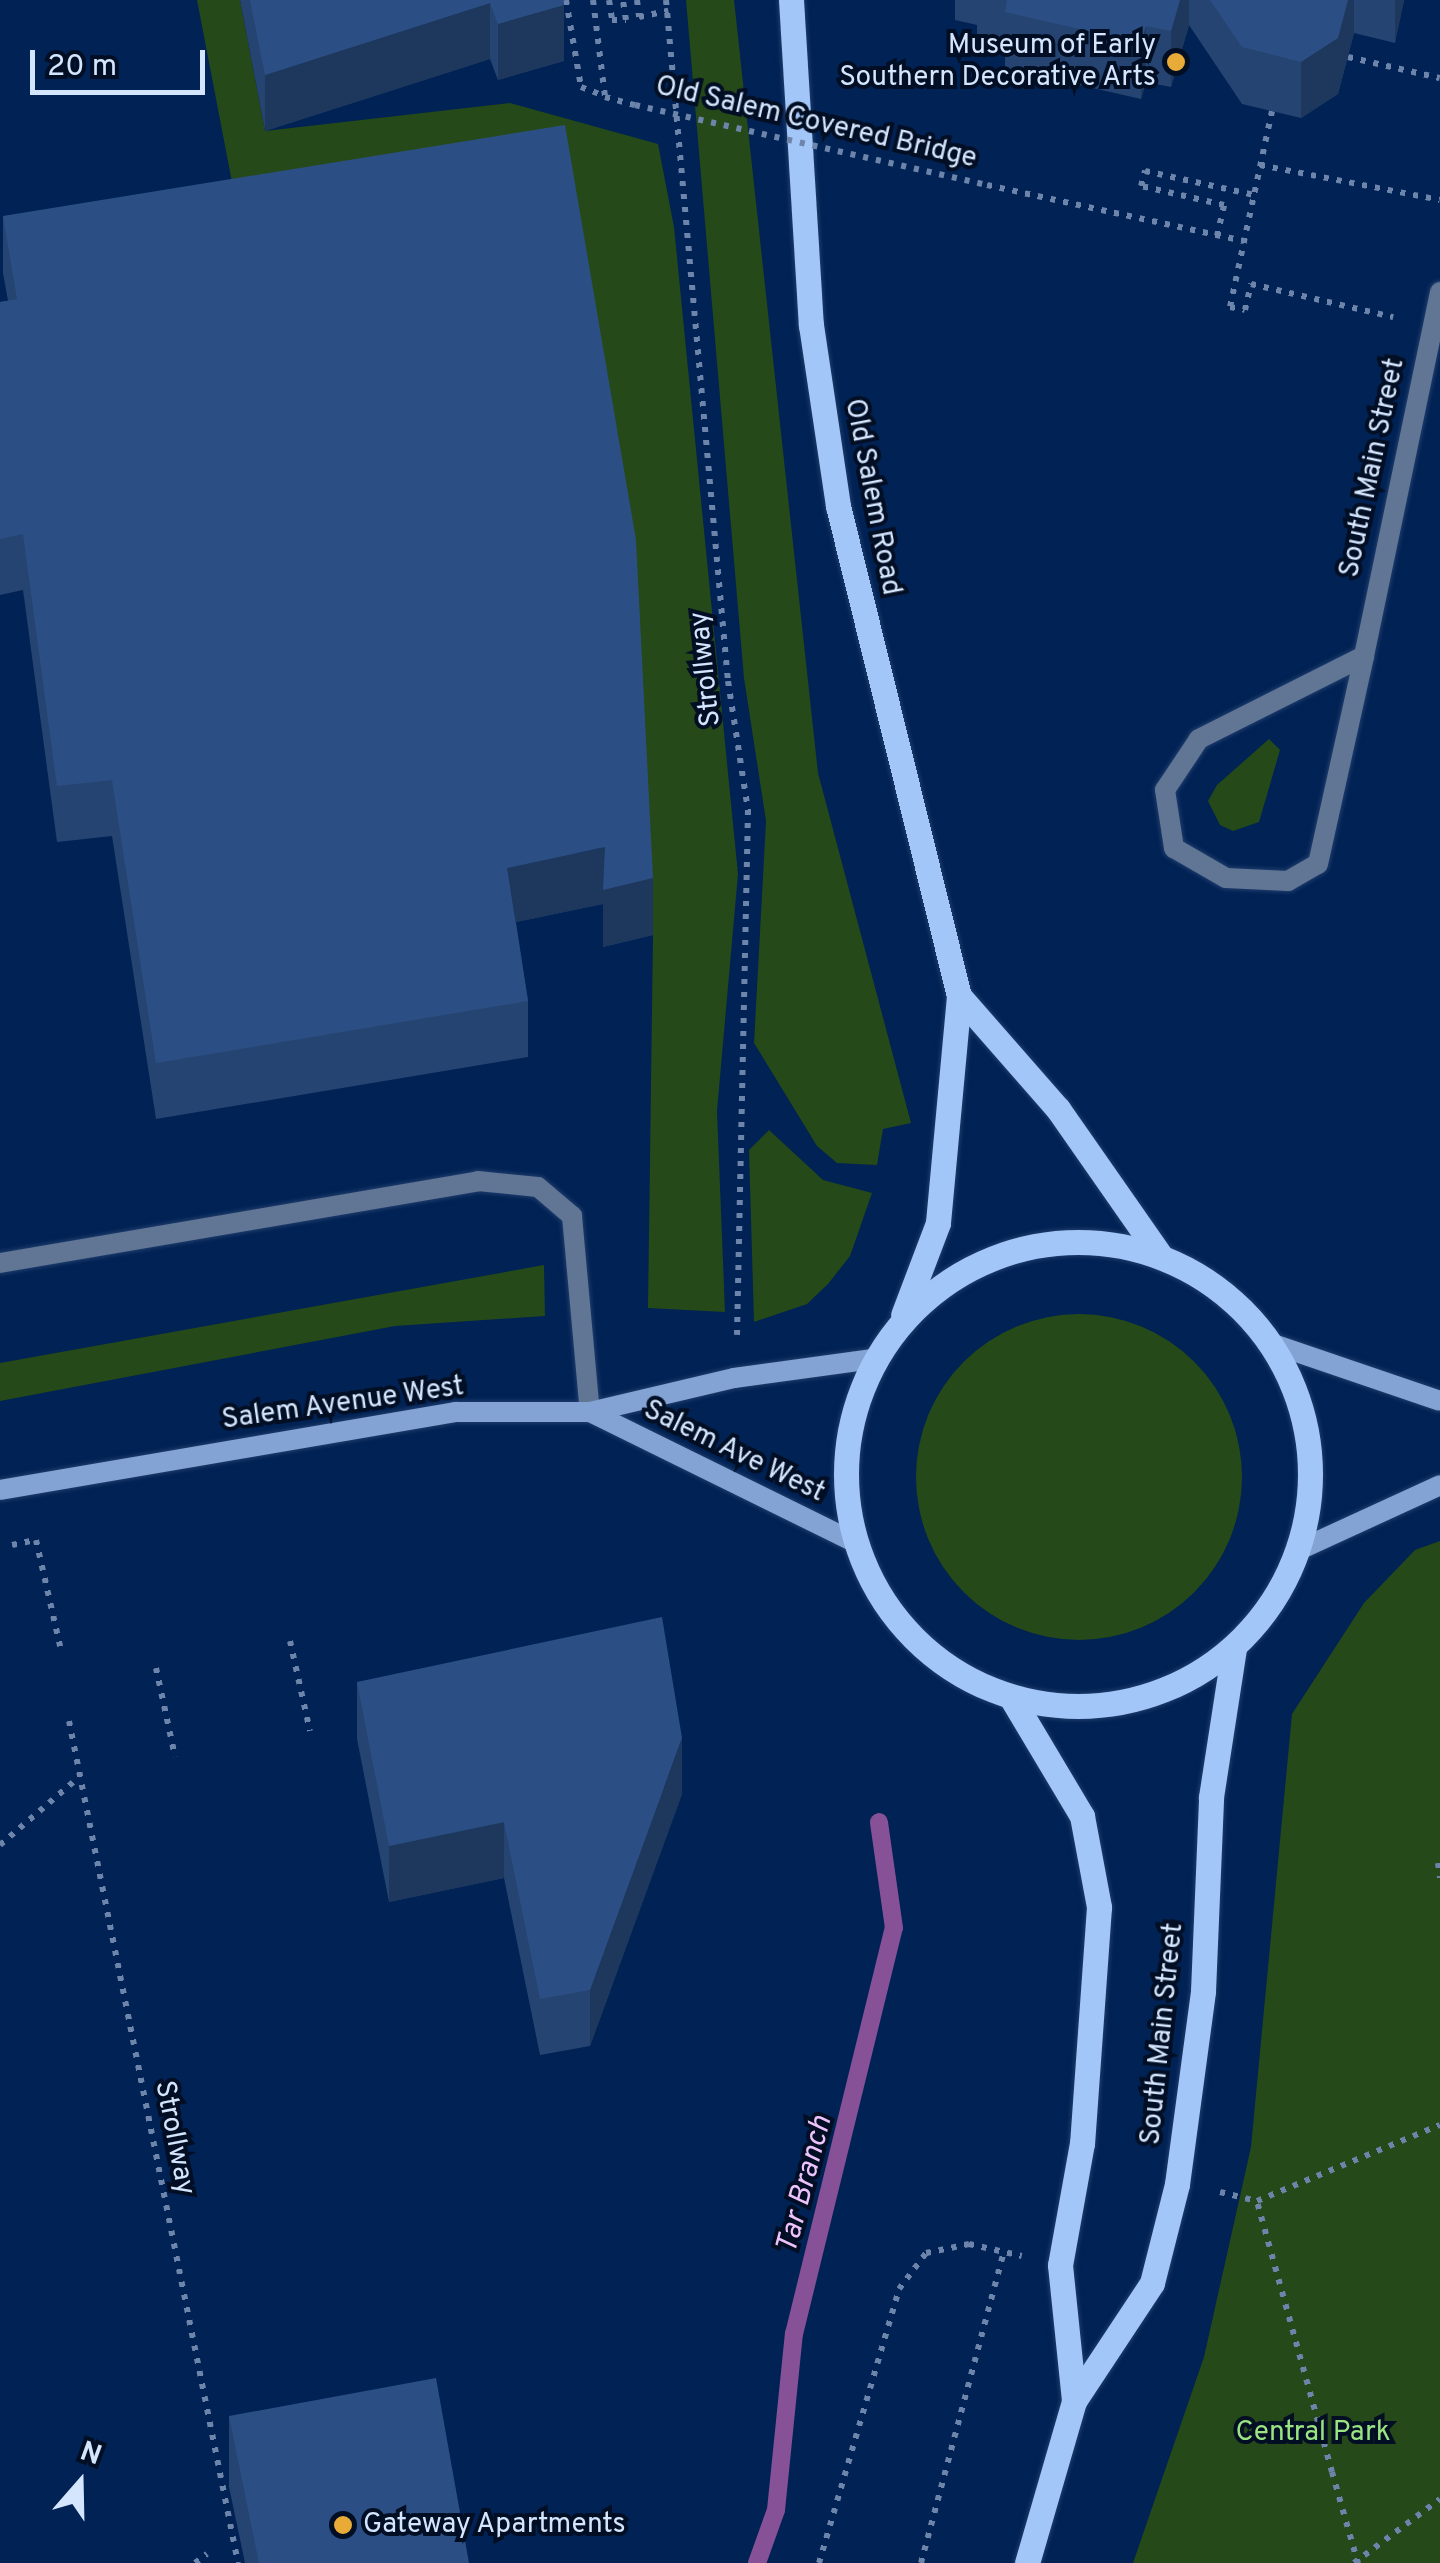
<!DOCTYPE html>
<html>
<head>
<meta charset="utf-8">
<style>
	body { margin:0 }
	#map { position:relative; width:1440px; height:2563px; overflow:hidden; background:#012254; font-family:Overpass,sans-serif }
	div>[style] { position:absolute }
	.green>* { inset:0; background:#254918 }
	.round { border-radius:50% }
	.stream>* { height:18px; margin:-9px; padding:0 9px; transform-origin:9px; border-radius:9px; background:#865196 }
	.path>* { height:6px; margin-top:-3px; transform-origin:0; background:repeating-linear-gradient(90deg,#6d85ab 0 5px,transparent 0 13px) }
	.roads { filter:drop-shadow(0 0 2px #1f3d6c) drop-shadow(0 0 2px #1f3d6c) }
	.lane>* { height:20px; margin:-10px; padding:0 10px; transform-origin:10px; border-radius:10px; background:#617594 }
	.street>* { height:20px; margin:-10px; padding:0 10px; transform-origin:10px; border-radius:10px; background:#617594 }
	.secondary>* { height:20px; margin:-10px; padding:0 10px; transform-origin:10px; border-radius:10px; background:#82a3d4 }
	.primary>* { height:25px; margin:-12.5px; padding:0 12.5px; transform-origin:12.5px; border-radius:12.5px; background:#a3c6f8 }
	.primary>.ring { margin:-12.5px; padding:0; box-sizing:content-box; background:none; border:25px solid #a3c6f8; border-radius:50% }
	.path-bridge>* { height:6px; margin-top:-3px; transform-origin:0; background:repeating-linear-gradient(90deg,#6d85ab 0 5px,transparent 0 13px) }
	.wall>* { inset:0; background:#254472 }
	.shaded-wall>* { inset:0; background:#1e375c }
	.building>* { inset:0; background:#2b4f84 }
	.dots>* { width:28px; height:28px; translate:-50% -50%; box-sizing:border-box; border:5px solid #020e23; border-radius:50% }
	span { translate:-50% -50%; white-space:nowrap; text-align:center; line-height:1.15; -webkit-text-stroke:8px #020e23; paint-order:stroke }
	.poi-label { font-size:28px; color:#d4e5fe }
	.right { translate:-100% -50%; text-align:right }
	.left { translate:0 -50%; text-align:left }
	.street-label { font-size:28px; color:#d4e5fe }
	.park-label { font-size:28px; color:#9be482 }
	.water-label { font-size:30px; color:#eec3fc; font-style:italic }
	.north { position:absolute; left:30px; top:2433px; width:100px; height:100px; -webkit-text-stroke:8px #020e23; paint-order:stroke; rotate:20deg; font-size:28px; font-weight:700; line-height:40px; text-align:center; color:#d4e5fe }
	.north::after { content:''; display:block; margin:auto; width:35px; height:45px; background:#d4e5fe; clip-path:polygon(50% 0,100% 100%,50% 72%,0 100%) }
	.scale { position:absolute; left:30px; top:50px; width:175px; height:45px; box-sizing:border-box; border:5px solid #d4e5fe; border-top:0; padding-left:12px; font-size:30px; line-height:35px; white-space:nowrap; color:#d4e5fe; -webkit-text-stroke:8px #020e23; paint-order:stroke }
</style>
</head>
<body>
<div id="map">
	<div class="green">
		<div style="clip-path:polygon(197px 0,240px 0,265px 131px,510px 103px,658px 144px,674px 227px,738px 874px,717px 1111px,725px 1312px,648px 1308px,653px 935px,242px 234px)"></div>
		<div style="clip-path:polygon(686px 0,734px 0,818px 773px,911px 1123px,883px 1129px,877px 1165px,837px 1163px,817px 1146px,754px 1043px,766px 821px,744px 678px)"></div>
		<div style="clip-path:polygon(1269px 739px,1280px 750px,1259px 822px,1233px 831px,1220px 825px,1208px 801px,1217px 785px)"></div>
		<div style="clip-path:polygon(769px 1130px,823px 1180px,872px 1193px,850px 1256px,828px 1284px,807px 1304px,754px 1322px,749px 1150px)"></div>
		<div style="clip-path:polygon(544px 1265px,545px 1316px,395px 1326px,0 1401px,0 1363px)"></div>
		<div class="round" style="left:916px;top:1314px;width:326px;height:326px"></div>
		<div style="clip-path:polygon(1440px 1541px,1440px 2563px,1133px 2563px,1204px 2357px,1251px 2147px,1292px 1714px,1364px 1603px,1415px 1550px)"></div>
	</div>
	<div class="stream">
		<div style="left:757px;top:2563px;width:56px;rotate:-70.3deg"></div>
		<div style="left:776px;top:2510px;width:177px;rotate:-84.2deg"></div>
		<div style="left:794px;top:2334px;width:418px;rotate:-76.2deg"></div>
		<div style="left:894px;top:1928px;width:107px;rotate:-98.1deg"></div>
	</div>
	<div class="path">
		<div style="left:566px;top:0;width:88px;rotate:80.2deg"></div>
		<div style="left:581px;top:87px;width:26px;rotate:21deg"></div>
		<div style="left:593px;top:0;width:98px;rotate:82.9deg"></div>
		<div style="left:605px;top:97px;width:31px;rotate:15deg"></div>
		<div style="left:609px;top:0;width:20px;rotate:81deg"></div>
		<div style="left:612px;top:20px;width:14px"></div>
		<div style="left:626px;top:20px;width:20px;rotate:-99deg"></div>
		<div style="left:637px;top:0;width:17px;rotate:83deg"></div>
		<div style="left:639px;top:17px;width:30px;rotate:-12deg"></div>
		<div style="left:666px;top:0;width:684px;rotate:84.8deg"></div>
		<div style="left:728px;top:681px;width:131px;rotate:81.2deg"></div>
		<div style="left:748px;top:810px;width:525px;rotate:91.2deg"></div>
		<div style="left:1348px;top:57px;width:94px;rotate:12.9deg"></div>
		<div style="left:1272px;top:111px;width:200px;rotate:102.1deg"></div>
		<div style="left:1230px;top:307px;width:15px;rotate:11deg"></div>
		<div style="left:1245px;top:310px;width:27px;rotate:-77deg"></div>
		<div style="left:1251px;top:284px;width:146px;rotate:13.1deg"></div>
		<div style="left:1260px;top:165px;width:183px;rotate:11deg"></div>
		<div style="left:987px;top:185px;width:263px;rotate:12.3deg"></div>
		<div style="left:1217px;top:236px;width:32px;rotate:-77deg"></div>
		<div style="left:1224px;top:205px;width:85px;rotate:-167.1deg"></div>
		<div style="left:1141px;top:186px;width:16px;rotate:-75deg"></div>
		<div style="left:1145px;top:171px;width:112px;rotate:12.4deg"></div>
		<div style="left:12px;top:1545px;width:25px;rotate:-12deg"></div>
		<div style="left:36px;top:1540px;width:109px;rotate:77.2deg"></div>
		<div style="left:290px;top:1641px;width:92px;rotate:77.5deg"></div>
		<div style="left:156px;top:1668px;width:91px;rotate:77.9deg"></div>
		<div style="left:69px;top:1721px;width:859px;rotate:78.65deg"></div>
		<div style="left:0;top:1845px;width:104px;rotate:-40.7deg"></div>
		<div style="left:1438px;top:1863px;width:15px;rotate:82deg"></div>
		<div style="left:1220px;top:2192px;width:38px;rotate:14deg"></div>
		<div style="left:1332px;top:2472px;width:281px;rotate:-105.5deg"></div>
		<div style="left:1257px;top:2201px;width:198px;rotate:-22.6deg"></div>
		<div style="left:195px;top:2563px;width:15px;rotate:-37deg"></div>
		<div style="left:819px;top:2563px;width:285px;rotate:-73.7deg"></div>
		<div style="left:899px;top:2289px;width:45px;rotate:-53.1deg"></div>
		<div style="left:926px;top:2253px;width:44px;rotate:-11.8deg"></div>
		<div style="left:969px;top:2244px;width:54px;rotate:12.8deg"></div>
		<div style="left:921px;top:2563px;width:323px;rotate:-75.1deg"></div>
		<div style="left:1354px;top:2563px;width:107px;rotate:-36.7deg"></div>
	</div>
	<div class="roads">
		<div class="lane">
			<div style="left:0;top:1263px;width:485px;rotate:-9.7deg"></div>
			<div style="left:478px;top:1181px;width:60px;rotate:5.7deg"></div>
			<div style="left:538px;top:1187px;width:45px;rotate:40.5deg"></div>
			<div style="left:572px;top:1216px;width:197px;rotate:84.8deg"></div>
		</div>
		<div class="street">
			<div style="left:1364px;top:656px;width:185px;rotate:153.3deg"></div>
			<div style="left:1199px;top:739px;width:61px;rotate:123.7deg"></div>
			<div style="left:1165px;top:790px;width:59px;rotate:81.2deg"></div>
			<div style="left:1174px;top:848px;width:60px;rotate:30deg"></div>
			<div style="left:1226px;top:878px;width:62px;rotate:2.8deg"></div>
			<div style="left:1288px;top:881px;width:34px;rotate:-30deg"></div>
			<div style="left:1318px;top:864px;width:213px;rotate:-77.5deg"></div>
			<div style="left:1364px;top:656px;width:372px;rotate:-78.2deg"></div>
		</div>
		<div class="secondary">
			<div style="left:1273px;top:1344px;width:176px;rotate:18.8deg"></div>
			<div style="left:590px;top:1412px;width:294px;rotate:26.2deg"></div>
			<div style="left:0;top:1490px;width:462px;rotate:-9.7deg"></div>
			<div style="left:455px;top:1412px;width:135px"></div>
			<div style="left:590px;top:1412px;width:148px;rotate:-13.3deg"></div>
			<div style="left:734px;top:1378px;width:140px;rotate:-7.8deg"></div>
			<div style="left:1299px;top:1550px;width:155px;rotate:-24.7deg"></div>
		</div>
		<div class="primary">
			<div style="left:791px;top:0;width:326px;rotate:86.5deg"></div>
			<div style="left:811px;top:325px;width:183px;rotate:81.5deg"></div>
			<div style="left:838px;top:506px;width:505px;rotate:76.13deg"></div>
			<div style="left:959px;top:996px;width:228px;rotate:95.3deg"></div>
			<div style="left:938px;top:1223px;width:98px;rotate:110.8deg"></div>
			<div style="left:959px;top:996px;width:150px;rotate:48.8deg"></div>
			<div style="left:1058px;top:1109px;width:178px;rotate:55.1deg"></div>
			<div class="ring" style="left:846px;top:1242px;width:439px;height:439px"></div>
			<div style="left:1011px;top:1697px;width:139px;rotate:59.2deg"></div>
			<div style="left:1082px;top:1816px;width:93px;rotate:79.4deg"></div>
			<div style="left:1099px;top:1907px;width:237px;rotate:94.1deg"></div>
			<div style="left:1082px;top:2143px;width:124px;rotate:100.2deg"></div>
			<div style="left:1060px;top:2265px;width:137px;rotate:84.1deg"></div>
			<div style="left:1027px;top:2563px;width:169px;rotate:-73.8deg"></div>
			<div style="left:1074px;top:2401px;width:141px;rotate:-56.5deg"></div>
			<div style="left:1152px;top:2283px;width:102px;rotate:-75.8deg"></div>
			<div style="left:1177px;top:2184px;width:195px;rotate:-82.3deg"></div>
			<div style="left:1203px;top:1991px;width:194px;rotate:-87.6deg"></div>
			<div style="left:1211px;top:1797px;width:151px;rotate:-81.2deg"></div>
		</div>
	</div>
	<div class="path-bridge">
		<div style="left:635px;top:105px;width:361px;rotate:12.8deg"></div>
		<div style="left:1332px;top:2472px;width:95px;rotate:74.1deg"></div>
	</div>
	<div class="wall">
		<div style="clip-path:polygon(240px 0,563px 0,564px 61px,498px 80px,490px 59px,265px 131px)"></div>
		<div style="clip-path:polygon(955px 0,1404px 0,1395px 43px,1354px 33px,1338px 94px,1301px 118px,1242px 104px,1189px 25px,1171px 87px,1146px 82px,1141px 99px,1005px 68px,1005px 54px,977px 44px,977px 25px,955px 20px)"></div>
		<div style="clip-path:polygon(3px 216px,653px 935px,603px 947px,603px 904px,516px 922px,528px 1001px,528px 1057px,156px 1119px,112px 836px,57px 842px,23px 590px,0 595px,0 302px,8px 301px,3px 273px)"></div>
		<div style="clip-path:polygon(357px 1682px,682px 1794px,590px 2046px,540px 2055px,504px 1878px,389px 1902px,357px 1739px)"></div>
		<div style="clip-path:polygon(229px 2416px,469px 2563px,245px 2563px,229px 2487px)"></div>
	</div>
	<div class="shaded-wall">
		<div style="clip-path:polygon(1180px 0,1189px 0,1189px 25px,1171px 87px,1171px 31px)"></div>
		<div style="clip-path:polygon(1348px 0,1354px 0,1354px 33px,1338px 94px,1301px 118px,1301px 62px)"></div>
		<div style="clip-path:polygon(1395px 0,1404px 0,1395px 43px)"></div>
		<div style="clip-path:polygon(490px 3px,490px 59px,265px 131px,265px 75px)"></div>
		<div style="clip-path:polygon(564px 5px,564px 61px,498px 80px,498px 24px)"></div>
		<div style="clip-path:polygon(1146px 26px,1146px 82px,1141px 99px,1141px 43px)"></div>
		<div style="clip-path:polygon(605px 847px,653px 878px,653px 935px,603px 947px,603px 904px,507px 924px,507px 868px)"></div>
		<div style="clip-path:polygon(682px 1738px,682px 1794px,590px 2046px,590px 1990px)"></div>
		<div style="clip-path:polygon(504px 1822px,504px 1878px,389px 1902px,389px 1846px)"></div>
	</div>
	<div class="building">
		<div style="clip-path:polygon(250px 0,563px 0,564px 5px,498px 24px,490px 3px,265px 75px)"></div>
		<div style="clip-path:polygon(1007px 0,1180px 0,1171px 31px,1146px 26px,1141px 43px,1005px 12px)"></div>
		<div style="clip-path:polygon(1210px 0,1348px 0,1338px 38px,1301px 62px,1242px 47px)"></div>
		<div style="clip-path:polygon(565px 125px,636px 540px,653px 878px,603px 890px,605px 847px,507px 868px,528px 1001px,156px 1063px,112px 780px,57px 786px,23px 534px,0 539px,0 302px,17px 299px,3px 216px)"></div>
		<div style="clip-path:polygon(662px 1617px,682px 1738px,590px 1990px,540px 1999px,504px 1822px,389px 1846px,357px 1682px)"></div>
		<div style="clip-path:polygon(436px 2378px,469px 2563px,259px 2563px,229px 2416px)"></div>
	</div>
	<div class="dots">
		<div style="left:1176px;top:62px;background:#e9ab38"></div>
		<div style="left:343px;top:2525px;background:#e9ab38"></div>
	</div>
	<div class="poi-label">
		<span class="right" style="left:1156px;top:62px">Museum of Early<br>Southern Decorative Arts</span>
		<span class="left" style="left:363px;top:2525px">Gateway Apartments</span>
	</div>
	<div class="street-label">
		<span style="left:816px;top:123px;rotate:13deg">Old Salem Covered Bridge</span>
		<span style="left:1373px;top:468px;rotate:-78deg">South Main Street</span>
		<span style="left:872px;top:497px;rotate:79deg">Old Salem Road</span>
		<span style="left:706px;top:669px;rotate:-96deg">Strollway</span>
		<span style="left:343px;top:1404px;rotate:-8deg">Salem Avenue West</span>
		<span style="left:734px;top:1452px;rotate:26deg">Salem Ave West</span>
		<span style="left:1163px;top:2034px;rotate:-84deg">South Main Street</span>
		<span style="left:174px;top:2138px;rotate:79deg">Strollway</span>
	</div>
	<div class="park-label">
		<span style="left:1313px;top:2433px">Central Park</span>
	</div>
	<div class="water-label">
		<span style="left:806px;top:2185px;rotate:-75deg">Tar Branch</span>
	</div>
	<div class="north">N</div>
	<div class="scale">20 m</div>
</div>
</body>
</html>
